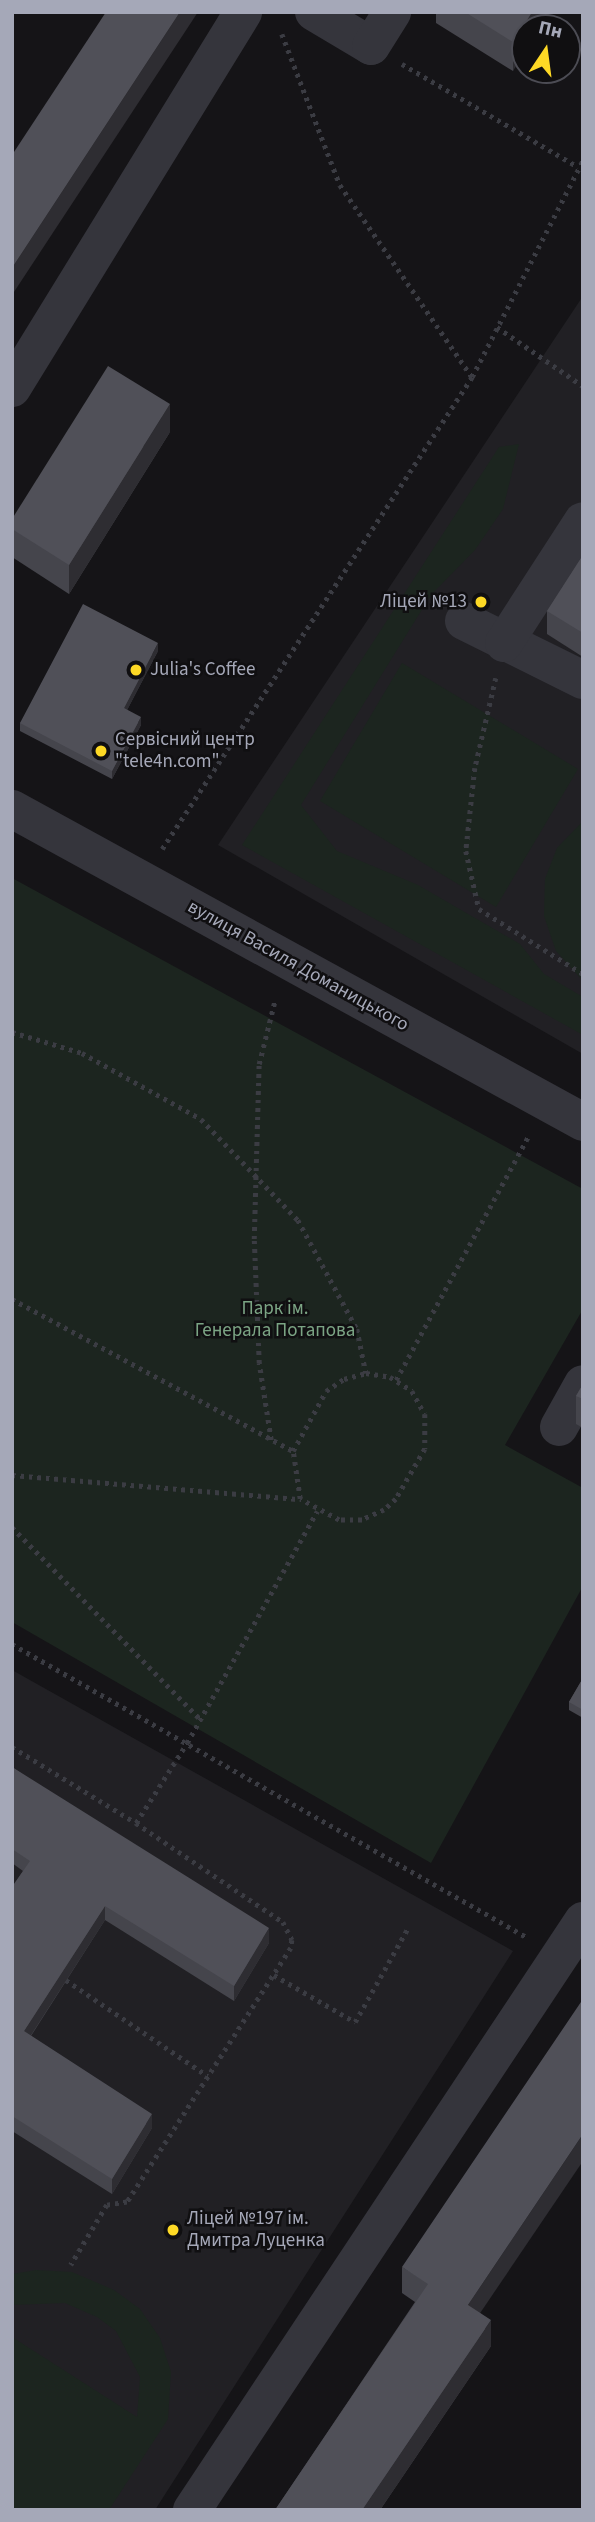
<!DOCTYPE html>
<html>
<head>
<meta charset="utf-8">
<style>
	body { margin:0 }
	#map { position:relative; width:595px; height:2522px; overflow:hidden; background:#151417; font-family:"Source Sans 3",sans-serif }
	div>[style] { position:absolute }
	.built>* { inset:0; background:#212024 }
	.green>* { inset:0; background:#1c251f }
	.path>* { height:4.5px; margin-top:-2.25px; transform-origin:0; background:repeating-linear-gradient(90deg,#3b3c43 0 3.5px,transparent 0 8.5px) }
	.minor>* { height:38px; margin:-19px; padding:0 19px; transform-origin:19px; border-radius:19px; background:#35353c }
	.wall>* { inset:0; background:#45454c }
	.shaded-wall>* { inset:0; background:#2e2d32 }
	.building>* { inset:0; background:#505058 }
	.dots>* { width:19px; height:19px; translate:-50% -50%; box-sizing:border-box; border:4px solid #100f11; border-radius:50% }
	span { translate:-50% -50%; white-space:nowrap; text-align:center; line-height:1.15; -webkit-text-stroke:5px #100f11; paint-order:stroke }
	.poi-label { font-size:19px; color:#a5a8b8 }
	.right { translate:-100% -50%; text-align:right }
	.left { translate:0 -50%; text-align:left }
	.street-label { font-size:19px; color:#a5a8b8 }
	.park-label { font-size:19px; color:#7ba484 }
	.frame { position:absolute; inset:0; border:14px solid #a5a8b8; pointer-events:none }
	.north { position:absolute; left:511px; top:14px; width:70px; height:70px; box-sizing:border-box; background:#100f11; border:2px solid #4c4c54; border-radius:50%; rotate:13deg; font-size:19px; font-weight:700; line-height:28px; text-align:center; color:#a5a8b8 }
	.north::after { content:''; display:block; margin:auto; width:24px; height:32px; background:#fed925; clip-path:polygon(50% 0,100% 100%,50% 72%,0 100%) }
</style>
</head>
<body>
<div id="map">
	<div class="built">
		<div style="clip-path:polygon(583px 296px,583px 1054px,218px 845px)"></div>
		<div style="clip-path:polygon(12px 1670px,513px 1951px,155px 2510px,12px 2510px)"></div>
	</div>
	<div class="green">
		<div style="clip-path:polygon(519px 444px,503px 509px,475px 550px,431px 595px,301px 805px,337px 851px,418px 885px,520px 944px,544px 974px,583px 997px,583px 1035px,242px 845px,499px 447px)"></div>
		<div style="clip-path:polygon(402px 663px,578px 769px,496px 907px,320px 801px)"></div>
		<div style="clip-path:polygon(583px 821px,583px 981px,556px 951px,544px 916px,545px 879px,557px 848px)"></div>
		<div style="clip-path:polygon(12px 878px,583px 1189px,583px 1309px,505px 1445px,583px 1488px,583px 1586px,431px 1863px,12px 1622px)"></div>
		<div style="clip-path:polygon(36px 2270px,72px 2272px,114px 2290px,140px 2309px,160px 2338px,171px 2372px,168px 2419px,109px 2510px,12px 2510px,12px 2337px,137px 2417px,140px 2377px,116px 2331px,97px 2317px,65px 2303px,12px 2305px,12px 2274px)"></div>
	</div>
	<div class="path">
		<div style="left:282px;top:34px;width:162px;rotate:69deg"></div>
		<div style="left:340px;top:185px;width:233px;rotate:55.5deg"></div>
		<div style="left:402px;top:64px;width:204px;rotate:30.3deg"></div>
		<div style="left:497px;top:327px;width:104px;rotate:34.5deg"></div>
		<div style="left:496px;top:678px;width:92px;rotate:103.1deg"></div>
		<div style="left:475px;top:768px;width:83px;rotate:96.2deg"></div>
		<div style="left:466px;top:851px;width:59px;rotate:77.4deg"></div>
		<div style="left:479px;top:909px;width:123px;rotate:32deg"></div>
		<div style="left:162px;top:849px;width:565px;rotate:-56.7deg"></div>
		<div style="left:472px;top:377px;width:244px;rotate:-62.9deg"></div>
		<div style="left:12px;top:1032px;width:73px;rotate:16.7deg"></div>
		<div style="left:82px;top:1053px;width:136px;rotate:29deg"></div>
		<div style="left:201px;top:1119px;width:140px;rotate:46.2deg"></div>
		<div style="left:298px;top:1220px;width:124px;rotate:61.6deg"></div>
		<div style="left:357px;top:1329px;width:45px;rotate:78.4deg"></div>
		<div style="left:12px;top:1299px;width:319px;rotate:28.4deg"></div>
		<div style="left:366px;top:1373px;width:24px;rotate:9deg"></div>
		<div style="left:390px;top:1377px;width:26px;rotate:32deg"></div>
		<div style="left:412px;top:1391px;width:26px;rotate:61deg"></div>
		<div style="left:425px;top:1414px;width:35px;rotate:90deg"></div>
		<div style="left:425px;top:1449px;width:58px;rotate:120.1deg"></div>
		<div style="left:396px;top:1499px;width:16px;rotate:137deg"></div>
		<div style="left:384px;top:1510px;width:24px;rotate:156deg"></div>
		<div style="left:362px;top:1520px;width:23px;rotate:180deg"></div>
		<div style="left:339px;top:1520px;width:44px;rotate:-151.7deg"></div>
		<div style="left:300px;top:1499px;width:49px;rotate:-98.3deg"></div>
		<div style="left:293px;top:1451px;width:68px;rotate:-61.2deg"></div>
		<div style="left:326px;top:1391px;width:22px;rotate:-34deg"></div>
		<div style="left:344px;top:1379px;width:23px;rotate:-15deg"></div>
		<div style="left:396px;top:1380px;width:279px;rotate:-61.5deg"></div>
		<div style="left:271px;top:1440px;width:78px;rotate:-98.9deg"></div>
		<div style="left:259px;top:1363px;width:124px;rotate:-92.3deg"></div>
		<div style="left:254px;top:1239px;width:175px;rotate:-88.4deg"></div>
		<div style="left:259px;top:1064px;width:66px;rotate:-76deg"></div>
		<div style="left:12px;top:1475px;width:289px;rotate:4.8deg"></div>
		<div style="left:12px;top:1527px;width:270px;rotate:45.6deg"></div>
		<div style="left:12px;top:1644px;width:594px;rotate:29.67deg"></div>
		<div style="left:12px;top:1747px;width:145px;rotate:31.5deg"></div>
		<div style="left:136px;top:1823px;width:177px;rotate:34deg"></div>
		<div style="left:283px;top:1922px;width:20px;rotate:63deg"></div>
		<div style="left:292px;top:1940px;width:8px;rotate:97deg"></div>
		<div style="left:291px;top:1948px;width:302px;rotate:122.8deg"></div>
		<div style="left:127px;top:2202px;width:20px;rotate:171deg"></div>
		<div style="left:107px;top:2205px;width:70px;rotate:121deg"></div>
		<div style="left:136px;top:1823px;width:95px;rotate:-57.5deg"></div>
		<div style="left:187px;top:1743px;width:266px;rotate:-60.7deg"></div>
		<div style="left:274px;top:1975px;width:94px;rotate:30.1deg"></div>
		<div style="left:355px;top:2022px;width:108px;rotate:-60.6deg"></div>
		<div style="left:66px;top:1980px;width:171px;rotate:34.1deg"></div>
	</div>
	<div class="minor">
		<div style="left:314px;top:12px;width:66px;rotate:30.8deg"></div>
		<div style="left:371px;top:46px;width:40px;rotate:-58deg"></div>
		<div style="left:12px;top:388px;width:441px;rotate:-58.4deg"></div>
		<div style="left:464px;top:621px;width:133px;rotate:26.4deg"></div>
		<div style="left:504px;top:643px;width:145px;rotate:-57.1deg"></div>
		<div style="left:12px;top:809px;width:651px;rotate:28.73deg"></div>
		<div style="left:559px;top:1427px;width:49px;rotate:-60.8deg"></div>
		<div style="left:192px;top:2510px;width:707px;rotate:-56.42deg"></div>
	</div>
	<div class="wall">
		<div style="clip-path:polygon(436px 12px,550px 12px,540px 28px,525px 28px,513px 71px,436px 23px)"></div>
		<div style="clip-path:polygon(170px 432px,69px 594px,12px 557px,12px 519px)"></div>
		<div style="clip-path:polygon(583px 555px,583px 657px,547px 634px,547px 611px)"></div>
		<div style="clip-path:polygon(158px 651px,127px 710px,141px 725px,112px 779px,20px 731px,20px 723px)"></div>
		<div style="clip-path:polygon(583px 1384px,583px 1428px,576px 1424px,576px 1396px)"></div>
		<div style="clip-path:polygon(583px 1678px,583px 1718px,569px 1710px,569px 1702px)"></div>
		<div style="clip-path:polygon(12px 1767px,269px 1943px,234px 2001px,105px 1920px,31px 2036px,152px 2128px,112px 2194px,12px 2131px,12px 1887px,23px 1871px,12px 1863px)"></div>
		<div style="clip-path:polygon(402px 2267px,480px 2313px,491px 2346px,380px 2510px,275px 2510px,415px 2302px,402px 2293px)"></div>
	</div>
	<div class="shaded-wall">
		<div style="clip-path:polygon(180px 12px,198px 12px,12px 295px,12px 268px)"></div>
		<div style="clip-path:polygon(532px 12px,550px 12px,540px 28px,525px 28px,525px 52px,513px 71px,513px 42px)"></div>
		<div style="clip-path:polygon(170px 404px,170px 432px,69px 594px,69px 565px)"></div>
		<div style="clip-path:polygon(158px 643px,158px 651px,124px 716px,124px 708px)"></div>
		<div style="clip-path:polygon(141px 717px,141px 725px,112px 779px,112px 771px)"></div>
		<div style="clip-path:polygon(105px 1906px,105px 1920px,24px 2046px,24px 2031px)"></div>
		<div style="clip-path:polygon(269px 1928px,269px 1943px,234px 2001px,234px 1986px)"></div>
		<div style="clip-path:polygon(152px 2114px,152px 2128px,112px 2194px,112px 2179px)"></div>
		<div style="clip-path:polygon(583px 2134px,583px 2161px,468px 2331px,468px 2305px)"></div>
		<div style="clip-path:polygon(491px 2320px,491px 2346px,380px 2510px,362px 2510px)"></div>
	</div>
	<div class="building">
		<div style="clip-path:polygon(106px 12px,180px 12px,12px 268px,12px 155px)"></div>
		<div style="clip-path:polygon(465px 12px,532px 12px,513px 42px)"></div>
		<div style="clip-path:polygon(108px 366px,170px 404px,69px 565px,12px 529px,12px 519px)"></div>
		<div style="clip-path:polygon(583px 555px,583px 633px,547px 611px)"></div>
		<div style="clip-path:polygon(83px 604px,158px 643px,124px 708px,141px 717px,112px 771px,20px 723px)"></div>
		<div style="clip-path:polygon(583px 1384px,583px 1399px,576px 1396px)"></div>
		<div style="clip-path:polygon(583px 1678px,583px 1710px,569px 1702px)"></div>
		<div style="clip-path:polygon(12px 1767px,269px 1928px,234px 1986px,105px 1906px,24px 2031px,152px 2114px,112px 2179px,12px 2116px,12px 1887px,30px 1861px,12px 1849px)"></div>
		<div style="clip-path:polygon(583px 1999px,583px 2134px,468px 2305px,491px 2320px,362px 2510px,275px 2510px,428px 2284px,402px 2267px)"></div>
	</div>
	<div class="dots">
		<div style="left:481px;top:602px;background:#fed925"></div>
		<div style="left:136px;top:670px;background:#fed925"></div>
		<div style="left:101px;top:751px;background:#fed925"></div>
		<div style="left:173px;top:2230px;background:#fed925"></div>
	</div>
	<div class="poi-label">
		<span class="right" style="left:467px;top:602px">Ліцей №13</span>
		<span class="left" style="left:150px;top:670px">Julia's Coffee</span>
		<span class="left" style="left:115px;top:751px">Сервісний центр<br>"tele4n.com"</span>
		<span class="left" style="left:187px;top:2230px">Ліцей №197 ім.<br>Дмитра Луценка</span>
	</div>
	<div class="street-label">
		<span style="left:298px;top:966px;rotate:29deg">вулиця Василя Доманицького</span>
	</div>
	<div class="park-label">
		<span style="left:275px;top:1320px">Парк ім.<br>Генерала Потапова</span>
	</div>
	<div class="frame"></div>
	<div class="north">Пн</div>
</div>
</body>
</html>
